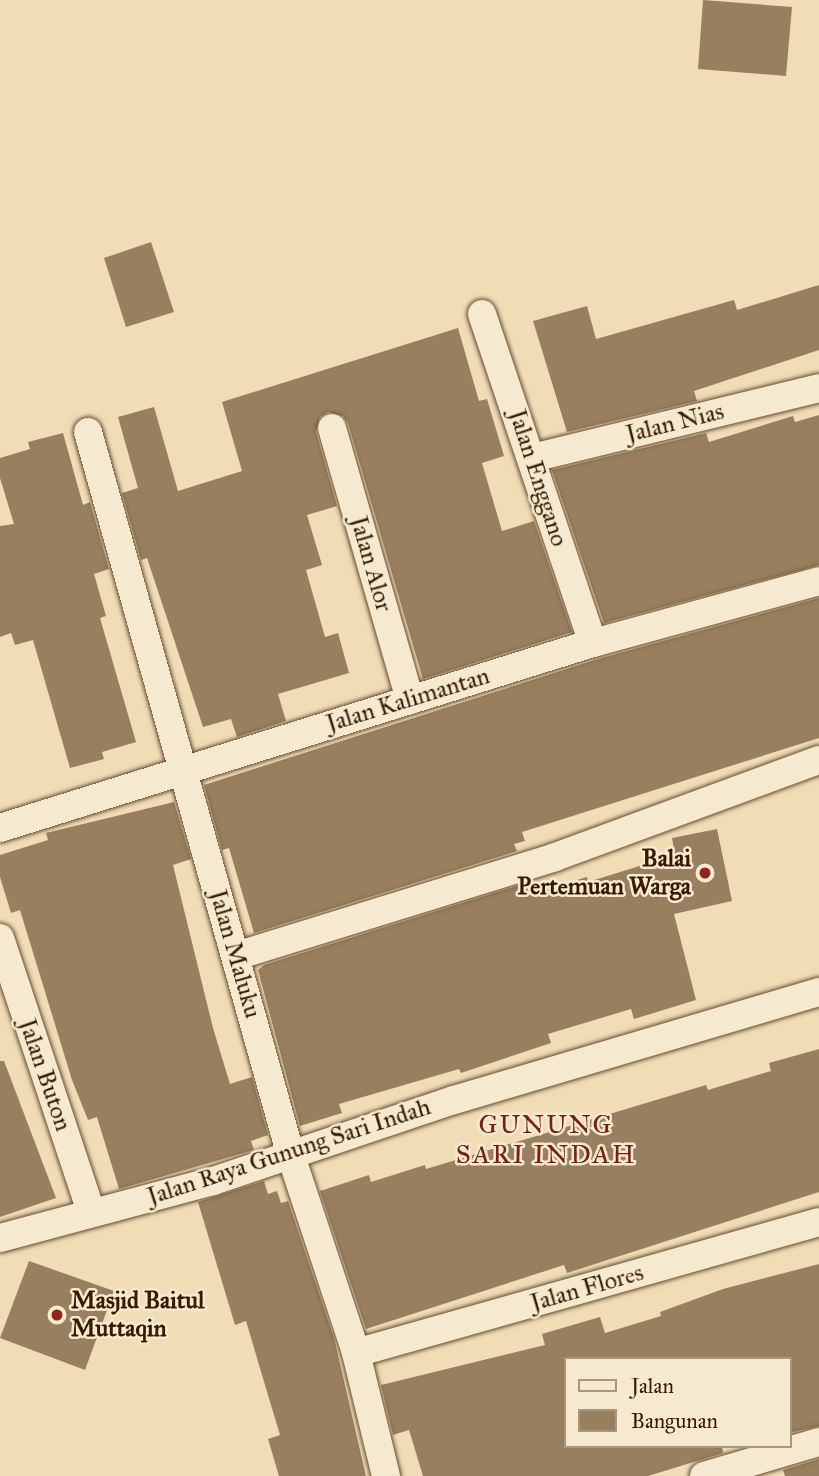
<!DOCTYPE html>
<html>
<head>
<meta charset="utf-8">
<style>
	body { margin:0 }
	#map { position:relative; width:819px; height:1476px; overflow:hidden; background:#f0ddb5; font-family:"IM FELL Great Primer",serif }
	div>[style] { position:absolute }
	.building>* { inset:0; background:#987f5f }
	.roads { filter:drop-shadow(0 0 2px #664b2f) drop-shadow(0 0 2px #664b2f) }
	.street>* { height:28px; margin:-14px; padding:0 14px; transform-origin:14px; border-radius:14px; background:#f5e9cf }
	.dots>* { width:19px; height:19px; translate:-50% -50%; box-sizing:border-box; border:4px solid #f5e9cf; border-radius:50% }
	span { translate:-50% -50%; white-space:nowrap; text-align:center; line-height:1.15; -webkit-text-stroke:5px #f5e9cf; paint-order:stroke }
	.street-label { font-size:24px; color:#381a02 }
	.poi-label { font-size:24px; color:#381a02; font-weight:700 }
	.right { translate:-100% -50%; text-align:right }
	.left { translate:0 -50%; text-align:left }
	.neighbourhood-label { font-size:26px; color:#7a1f14; letter-spacing:2px }
	.legend { position:absolute; left:564px; top:1357px; width:228px; height:91px; box-sizing:border-box; background:#f5e9cf; border:2px solid #a9967d; margin:0; padding:9px 12px; list-style:none; font-size:21px; color:#381a02 }
	.legend li { display:flex; align-items:center; gap:14px; height:35px }
	.legend b { width:35px; border:2px solid #a9967d }
</style>
</head>
<body>
<div id="map">
	<div class="building">
		<div style="clip-path:polygon(703px 0,792px 7px,786px 76px,698px 69px)"></div>
		<div style="clip-path:polygon(151px 242px,174px 312px,126px 327px,104px 258px)"></div>
		<div style="clip-path:polygon(819px 285px,819px 350px,694px 391px,697px 401px,567px 432px,533px 321px,587px 306px,596px 339px,734px 300px,737px 310px)"></div>
		<div style="clip-path:polygon(458px 328px,479px 401px,487px 399px,504px 456px,482px 463px,502px 531px,534px 521px,572px 632px,423px 679px,348px 423px,343px 416px,328px 412px,320px 417px,316px 432px,337px 506px,307px 515px,322px 565px,306px 570px,325px 637px,338px 633px,349px 673px,278px 694px,286px 721px,237px 737px,231px 719px,203px 727px,147px 558px,141px 560px,122px 493px,138px 488px,118px 417px,154px 407px,178px 491px,242px 471px,222px 402px)"></div>
		<div style="clip-path:polygon(819px 415px,819px 565px,604px 623px,552px 470px,706px 433px,709px 442px,793px 416px,795px 422px)"></div>
		<div style="clip-path:polygon(63px 433px,83px 505px,90px 502px,109px 569px,94px 574px,106px 616px,100px 618px,136px 742px,102px 752px,104px 759px,70px 768px,33px 640px,15px 645px,11px 633px,0 637px,0 526px,14px 524px,0 478px,0 458px,30px 449px,28px 442px)"></div>
		<div style="clip-path:polygon(819px 598px,819px 738px,522px 832px,525px 841px,514px 844px,517px 851px,254px 933px,229px 848px,222px 850px,204px 785px,598px 659px)"></div>
		<div style="clip-path:polygon(174px 802px,191px 859px,173px 865px,213px 1028px,230px 1084px,252px 1077px,268px 1135px,251px 1141px,254px 1150px,119px 1189px,97px 1117px,88px 1120px,72px 1080px,20px 910px,11px 913px,0 877px,0 855px,48px 840px,46px 833px)"></div>
		<div style="clip-path:polygon(717px 829px,732px 901px,674px 914px,696px 1000px,634px 1019px,631px 1009px,548px 1034px,551px 1043px,461px 1073px,459px 1069px,339px 1104px,342px 1113px,300px 1126px,258px 970px,264px 965px,526px 883px,530px 894px,587px 877px,588px 882px,675px 855px,672px 838px)"></div>
		<div style="clip-path:polygon(819px 1049px,819px 1192px,567px 1273px,564px 1265px,366px 1329px,320px 1191px,369px 1175px,371px 1182px,425px 1165px,426px 1169px,706px 1085px,708px 1090px,771px 1071px,769px 1063px)"></div>
		<div style="clip-path:polygon(0 1061px,4px 1061px,56px 1198px,0 1217px)"></div>
		<div style="clip-path:polygon(264px 1181px,268px 1194px,277px 1191px,281px 1203px,288px 1201px,334px 1338px,366px 1476px,279px 1476px,268px 1439px,280px 1435px,262px 1375px,246px 1321px,235px 1325px,198px 1202px)"></div>
		<div style="clip-path:polygon(29px 1261px,114px 1291px,85px 1370px,0 1338px)"></div>
		<div style="clip-path:polygon(819px 1264px,819px 1426px,789px 1433px,789px 1359px,565px 1359px,565px 1446px,722px 1446px,723px 1453px,648px 1476px,423px 1476px,409px 1430px,393px 1435px,381px 1385px,545px 1345px,542px 1334px,600px 1317px,605px 1333px,661px 1316px,660px 1312px,723px 1289px)"></div>
		<div style="clip-path:polygon(819px 1459px,819px 1476px,785px 1476px,783px 1470px)"></div>
	</div>
	<div class="roads">
		<div class="street">
			<div style="left:482px;top:314px;width:347px;rotate:71.4deg"></div>
			<div style="left:332px;top:428px;width:283px;rotate:74deg"></div>
			<div style="left:88px;top:432px;width:752px;rotate:74.34deg"></div>
			<div style="left:291px;top:1156px;width:207px;rotate:71.7deg"></div>
			<div style="left:356px;top:1353px;width:127px;rotate:76.3deg"></div>
			<div style="left:532px;top:458px;width:295px;rotate:-13.7deg"></div>
			<div style="left:0;top:828px;width:621px;rotate:-17.33deg"></div>
			<div style="left:593px;top:643px;width:234px;rotate:-15.3deg"></div>
			<div style="left:0;top:938px;width:289px;rotate:71.6deg"></div>
			<div style="left:236px;top:956px;width:334px;rotate:-17.2deg"></div>
			<div style="left:555px;top:857px;width:281px;rotate:-20.2deg"></div>
			<div style="left:0;top:1238px;width:220px;rotate:-15deg"></div>
			<div style="left:213px;top:1181px;width:254px;rotate:-18.6deg"></div>
			<div style="left:454px;top:1100px;width:381px;rotate:-16.5deg"></div>
			<div style="left:356px;top:1353px;width:481px;rotate:-15.8deg"></div>
			<div style="left:704px;top:1476px;width:120px;rotate:-16.5deg"></div>
		</div>
	</div>
	<div class="dots">
		<div style="left:705px;top:873px;background:#8f2418"></div>
		<div style="left:57px;top:1315px;background:#8f2418"></div>
	</div>
	<div class="street-label">
		<span style="left:675px;top:423px;rotate:-14deg">Jalan Nias</span>
		<span style="left:538px;top:478px;rotate:72deg">Jalan Enggano</span>
		<span style="left:371px;top:564px;rotate:74deg">Jalan Alor</span>
		<span style="left:408px;top:700px;rotate:-17deg">Jalan Kalimantan</span>
		<span style="left:235px;top:954px;rotate:74deg">Jalan Maluku</span>
		<span style="left:45px;top:1075px;rotate:71deg">Jalan Buton</span>
		<span style="left:289px;top:1152px;rotate:-18deg">Jalan Raya Gunung Sari Indah</span>
		<span style="left:587px;top:1288px;rotate:-16deg">Jalan Flores</span>
	</div>
	<div class="poi-label">
		<span class="right" style="left:691px;top:873px">Balai<br>Pertemuan Warga</span>
		<span class="left" style="left:71px;top:1315px">Masjid Baitul<br>Muttaqin</span>
	</div>
	<div class="neighbourhood-label">
		<span style="left:546px;top:1140px">GUNUNG<br>SARI INDAH</span>
	</div>
	<ul class="legend">
	<li><b style="height:9px;background:#f5e9cf"></b>Jalan</li>
	<li><b style="height:19px;background:#987f5f"></b>Bangunan</li>
	</ul>
</div>
</body>
</html>
